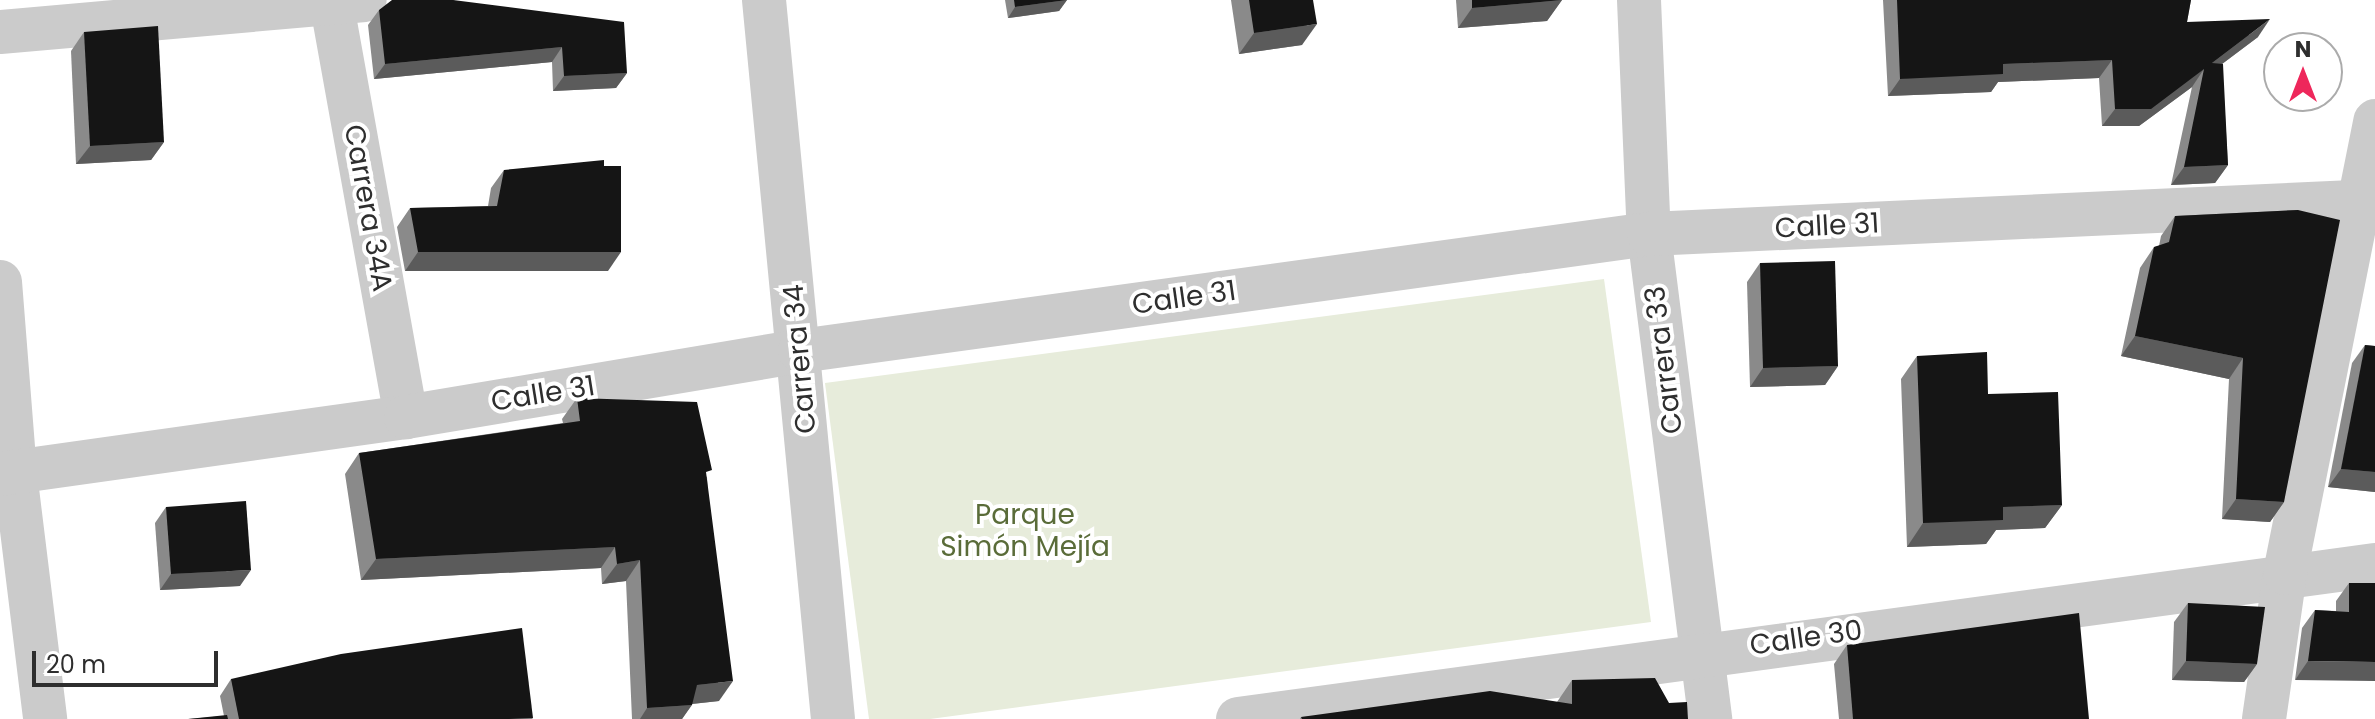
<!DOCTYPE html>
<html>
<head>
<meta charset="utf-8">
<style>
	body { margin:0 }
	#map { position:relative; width:2375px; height:719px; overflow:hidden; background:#fff; font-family:Poppins,sans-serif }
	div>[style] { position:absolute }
	.green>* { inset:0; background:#e7ecdb }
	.minor>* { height:44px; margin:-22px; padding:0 22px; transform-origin:22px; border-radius:22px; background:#cbcbcb }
	.wall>* { inset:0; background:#8a8a8a }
	.shaded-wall>* { inset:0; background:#5b5b5b }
	.building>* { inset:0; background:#151515 }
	span { translate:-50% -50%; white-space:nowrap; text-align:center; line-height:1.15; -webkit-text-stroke:8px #fff; paint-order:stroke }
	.street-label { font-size:28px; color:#2e2e2e }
	.park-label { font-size:28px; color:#5a6c39 }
	.north { position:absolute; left:2263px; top:32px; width:80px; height:80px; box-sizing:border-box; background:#fff; border:2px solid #ababab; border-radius:50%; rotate:0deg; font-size:22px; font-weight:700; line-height:32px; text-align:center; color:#2e2e2e }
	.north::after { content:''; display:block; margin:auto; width:28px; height:36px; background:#ee275b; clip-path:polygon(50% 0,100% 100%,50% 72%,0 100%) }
	.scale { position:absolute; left:32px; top:651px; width:186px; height:36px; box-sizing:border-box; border:4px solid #2e2e2e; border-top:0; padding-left:10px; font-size:24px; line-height:28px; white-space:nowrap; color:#2e2e2e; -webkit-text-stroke:6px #fff; paint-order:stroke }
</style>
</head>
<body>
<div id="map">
	<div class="green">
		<div style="clip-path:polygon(1604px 279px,1651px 622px,930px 719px,869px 719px,825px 383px)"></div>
	</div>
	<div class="minor">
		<div style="left:331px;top:0;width:424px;rotate:79.8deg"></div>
		<div style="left:764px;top:0;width:722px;rotate:84.52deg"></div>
		<div style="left:1639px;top:0;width:234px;rotate:87.6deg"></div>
		<div style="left:1649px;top:234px;width:489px;rotate:82.8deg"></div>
		<div style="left:0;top:32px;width:366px;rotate:-5deg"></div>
		<div style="left:0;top:282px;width:192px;rotate:85.5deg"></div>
		<div style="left:15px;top:473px;width:248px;rotate:83deg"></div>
		<div style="left:0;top:474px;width:410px;rotate:-8deg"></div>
		<div style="left:406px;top:417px;width:399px;rotate:-9.5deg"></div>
		<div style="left:800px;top:351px;width:857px;rotate:-7.85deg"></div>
		<div style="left:1649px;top:234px;width:727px;rotate:-2.6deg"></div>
		<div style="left:1238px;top:719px;width:1147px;rotate:-7.71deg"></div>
		<div style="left:2264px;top:719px;width:148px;rotate:-81.8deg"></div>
		<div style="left:2285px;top:573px;width:461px;rotate:-78.7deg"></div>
	</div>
	<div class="wall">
		<div style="clip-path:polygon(453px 0,627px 73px,616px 88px,553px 91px,552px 62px,374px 79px,368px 25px,379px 10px)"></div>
		<div style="clip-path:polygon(1005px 0,1067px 0,1059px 11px,1008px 18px)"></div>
		<div style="clip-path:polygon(1231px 0,1313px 0,1302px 45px,1239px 54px)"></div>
		<div style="clip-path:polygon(1456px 0,1562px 0,1547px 21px,1458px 28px)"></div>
		<div style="clip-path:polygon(1883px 0,2191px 0,2187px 22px,2258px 37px,2222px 64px,2228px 165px,2215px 183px,2171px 185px,2192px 87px,2139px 126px,2102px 126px,2099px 78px,1998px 82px,1991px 92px,1888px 96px)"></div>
		<div style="clip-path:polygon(84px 32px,164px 142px,151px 160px,76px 164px,71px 51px)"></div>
		<div style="clip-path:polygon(604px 166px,608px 271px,405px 271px,397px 227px,410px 208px,488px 206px,491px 188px,504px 170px)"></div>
		<div style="clip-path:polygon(2298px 210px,2284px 502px,2270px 522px,2222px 519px,2229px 379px,2121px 356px,2140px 268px,2154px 247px,2159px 246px,2161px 236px,2175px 216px)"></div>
		<div style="clip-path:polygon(1760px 263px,1838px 366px,1825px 385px,1750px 387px,1747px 282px)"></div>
		<div style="clip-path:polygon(2365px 345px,2375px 346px,2375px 492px,2328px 487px,2352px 363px)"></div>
		<div style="clip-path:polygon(1917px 356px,1988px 394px,2062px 505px,2045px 528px,1996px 530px,1986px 544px,1907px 547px,1901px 379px)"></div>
		<div style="clip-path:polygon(577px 398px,707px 477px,719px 701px,692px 704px,682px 719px,632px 719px,626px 581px,602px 584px,601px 568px,361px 580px,345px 474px,359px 453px,563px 423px,562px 419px)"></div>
		<div style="clip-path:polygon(166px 507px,240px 586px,160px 590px,155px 523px)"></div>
		<div style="clip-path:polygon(2349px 583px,2375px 583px,2295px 680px,2302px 628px,2315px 610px,2336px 611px,2336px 601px)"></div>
		<div style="clip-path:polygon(2188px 603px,2257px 664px,2244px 682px,2172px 680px,2174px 622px)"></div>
		<div style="clip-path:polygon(1847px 645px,2089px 719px,1839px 719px,1834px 664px)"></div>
		<div style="clip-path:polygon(231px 679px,533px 718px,532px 719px,188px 719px,224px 716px,220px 696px)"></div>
		<div style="clip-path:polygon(1572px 680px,1669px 703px,1688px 719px,1300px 719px,1301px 717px,1557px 702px)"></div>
	</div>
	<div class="shaded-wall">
		<div style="clip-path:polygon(1067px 0,1059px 11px,1008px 18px,1015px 7px)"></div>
		<div style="clip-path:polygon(1562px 0,1547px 21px,1458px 28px,1472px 8px)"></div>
		<div style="clip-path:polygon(2270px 19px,2258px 37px,2202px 79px,2212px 63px)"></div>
		<div style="clip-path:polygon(1317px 24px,1302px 45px,1239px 54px,1254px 33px)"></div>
		<div style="clip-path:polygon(562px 47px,552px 62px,374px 79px,385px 64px)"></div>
		<div style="clip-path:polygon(2112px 60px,2099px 78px,1998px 82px,1991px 92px,1888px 96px,1900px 79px,2003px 64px)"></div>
		<div style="clip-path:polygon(2204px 69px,2192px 87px,2139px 126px,2102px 126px,2115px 109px)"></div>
		<div style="clip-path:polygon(627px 73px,616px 88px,553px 91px,564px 76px)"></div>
		<div style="clip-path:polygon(164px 142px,151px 160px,76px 164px,90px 146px)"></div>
		<div style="clip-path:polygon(2228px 165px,2215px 183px,2171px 185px,2184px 167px)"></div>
		<div style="clip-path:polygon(418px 252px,621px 252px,608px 271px,405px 271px)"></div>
		<div style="clip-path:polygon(2135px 336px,2243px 358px,2229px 379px,2121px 356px)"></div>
		<div style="clip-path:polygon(1838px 366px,1825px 385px,1750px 387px,1763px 368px)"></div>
		<div style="clip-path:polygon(2341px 469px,2375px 472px,2375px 492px,2328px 487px)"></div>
		<div style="clip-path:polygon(2236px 499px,2284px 502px,2270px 522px,2222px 519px)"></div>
		<div style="clip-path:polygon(2062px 505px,2045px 528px,1996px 530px,1986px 544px,1907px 547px,1923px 523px,2003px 507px)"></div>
		<div style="clip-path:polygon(615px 547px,601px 568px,361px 580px,376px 559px)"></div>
		<div style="clip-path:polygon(640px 560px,626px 581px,602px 584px,617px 564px)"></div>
		<div style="clip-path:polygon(251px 570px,240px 586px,160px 590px,171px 574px)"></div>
		<div style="clip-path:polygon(2186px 661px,2257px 664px,2244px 682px,2172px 680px)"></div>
		<div style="clip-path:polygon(2308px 661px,2375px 662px,2375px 681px,2295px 680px)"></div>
		<div style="clip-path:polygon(733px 681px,719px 701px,682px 705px,697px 685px)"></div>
		<div style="clip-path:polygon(692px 705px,682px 719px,640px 719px,647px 708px)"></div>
	</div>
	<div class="building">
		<div style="clip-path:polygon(392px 0,453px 0,624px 22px,627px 73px,564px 76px,562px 47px,385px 64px,379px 10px)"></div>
		<div style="clip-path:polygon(1014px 0,1067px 0,1015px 7px)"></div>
		<div style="clip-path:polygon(1249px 0,1313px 0,1317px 24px,1254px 33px)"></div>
		<div style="clip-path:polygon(1472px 0,1562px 0,1472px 8px)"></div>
		<div style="clip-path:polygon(1897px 0,2191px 0,2187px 22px,2270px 19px,2212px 63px,2223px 64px,2228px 165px,2184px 167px,2204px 69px,2151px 109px,2115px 109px,2112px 60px,2003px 64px,2003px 74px,1900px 79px)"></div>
		<div style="clip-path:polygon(158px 26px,164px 142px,90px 146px,84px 32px)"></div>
		<div style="clip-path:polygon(604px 160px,604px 166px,621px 166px,621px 252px,418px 252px,410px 208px,497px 206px,504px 170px)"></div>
		<div style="clip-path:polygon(2298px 210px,2340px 220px,2284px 502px,2236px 499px,2243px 358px,2135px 336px,2154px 247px,2169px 242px,2175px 216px)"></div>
		<div style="clip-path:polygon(1835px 261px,1838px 366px,1763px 368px,1760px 263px)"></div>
		<div style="clip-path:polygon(2365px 345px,2375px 346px,2375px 472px,2341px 469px)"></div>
		<div style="clip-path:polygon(1987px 352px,1988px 394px,2058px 392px,2062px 505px,2003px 507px,2003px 520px,1923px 523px,1917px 356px)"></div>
		<div style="clip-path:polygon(577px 398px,697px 402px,712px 470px,706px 472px,733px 681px,697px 685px,692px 705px,647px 708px,640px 560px,617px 564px,615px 547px,376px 559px,359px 453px,580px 421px)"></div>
		<div style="clip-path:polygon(246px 501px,251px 570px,171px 574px,166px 507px)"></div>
		<div style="clip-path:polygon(2349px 583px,2375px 583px,2375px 662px,2308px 661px,2315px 610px,2349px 612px)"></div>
		<div style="clip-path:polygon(2188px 603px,2265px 607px,2257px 664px,2186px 661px)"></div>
		<div style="clip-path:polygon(2079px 613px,2089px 719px,1853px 719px,1847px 645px)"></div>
		<div style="clip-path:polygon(522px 628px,533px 718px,509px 719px,239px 719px,231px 679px,341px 654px)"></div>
		<div style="clip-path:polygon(1655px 678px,1669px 703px,1687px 702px,1688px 719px,1302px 719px,1301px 717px,1490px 691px,1572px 704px,1572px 680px)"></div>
		<div style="clip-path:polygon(227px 715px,228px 719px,188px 719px)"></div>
	</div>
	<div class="street-label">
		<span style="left:368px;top:208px;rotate:80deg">Carrera 34A</span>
		<span style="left:1827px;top:226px;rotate:-3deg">Calle 31</span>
		<span style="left:1184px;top:298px;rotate:-8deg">Calle 31</span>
		<span style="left:800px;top:359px;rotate:-95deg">Carrera 34</span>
		<span style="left:1664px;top:360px;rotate:-97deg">Carrera 33</span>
		<span style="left:543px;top:394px;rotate:-9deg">Calle 31</span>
		<span style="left:1806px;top:638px;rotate:-8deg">Calle 30</span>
	</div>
	<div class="park-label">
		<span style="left:1025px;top:531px">Parque<br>Simón Mejía</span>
	</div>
	<div class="north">N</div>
	<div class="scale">20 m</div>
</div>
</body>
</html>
